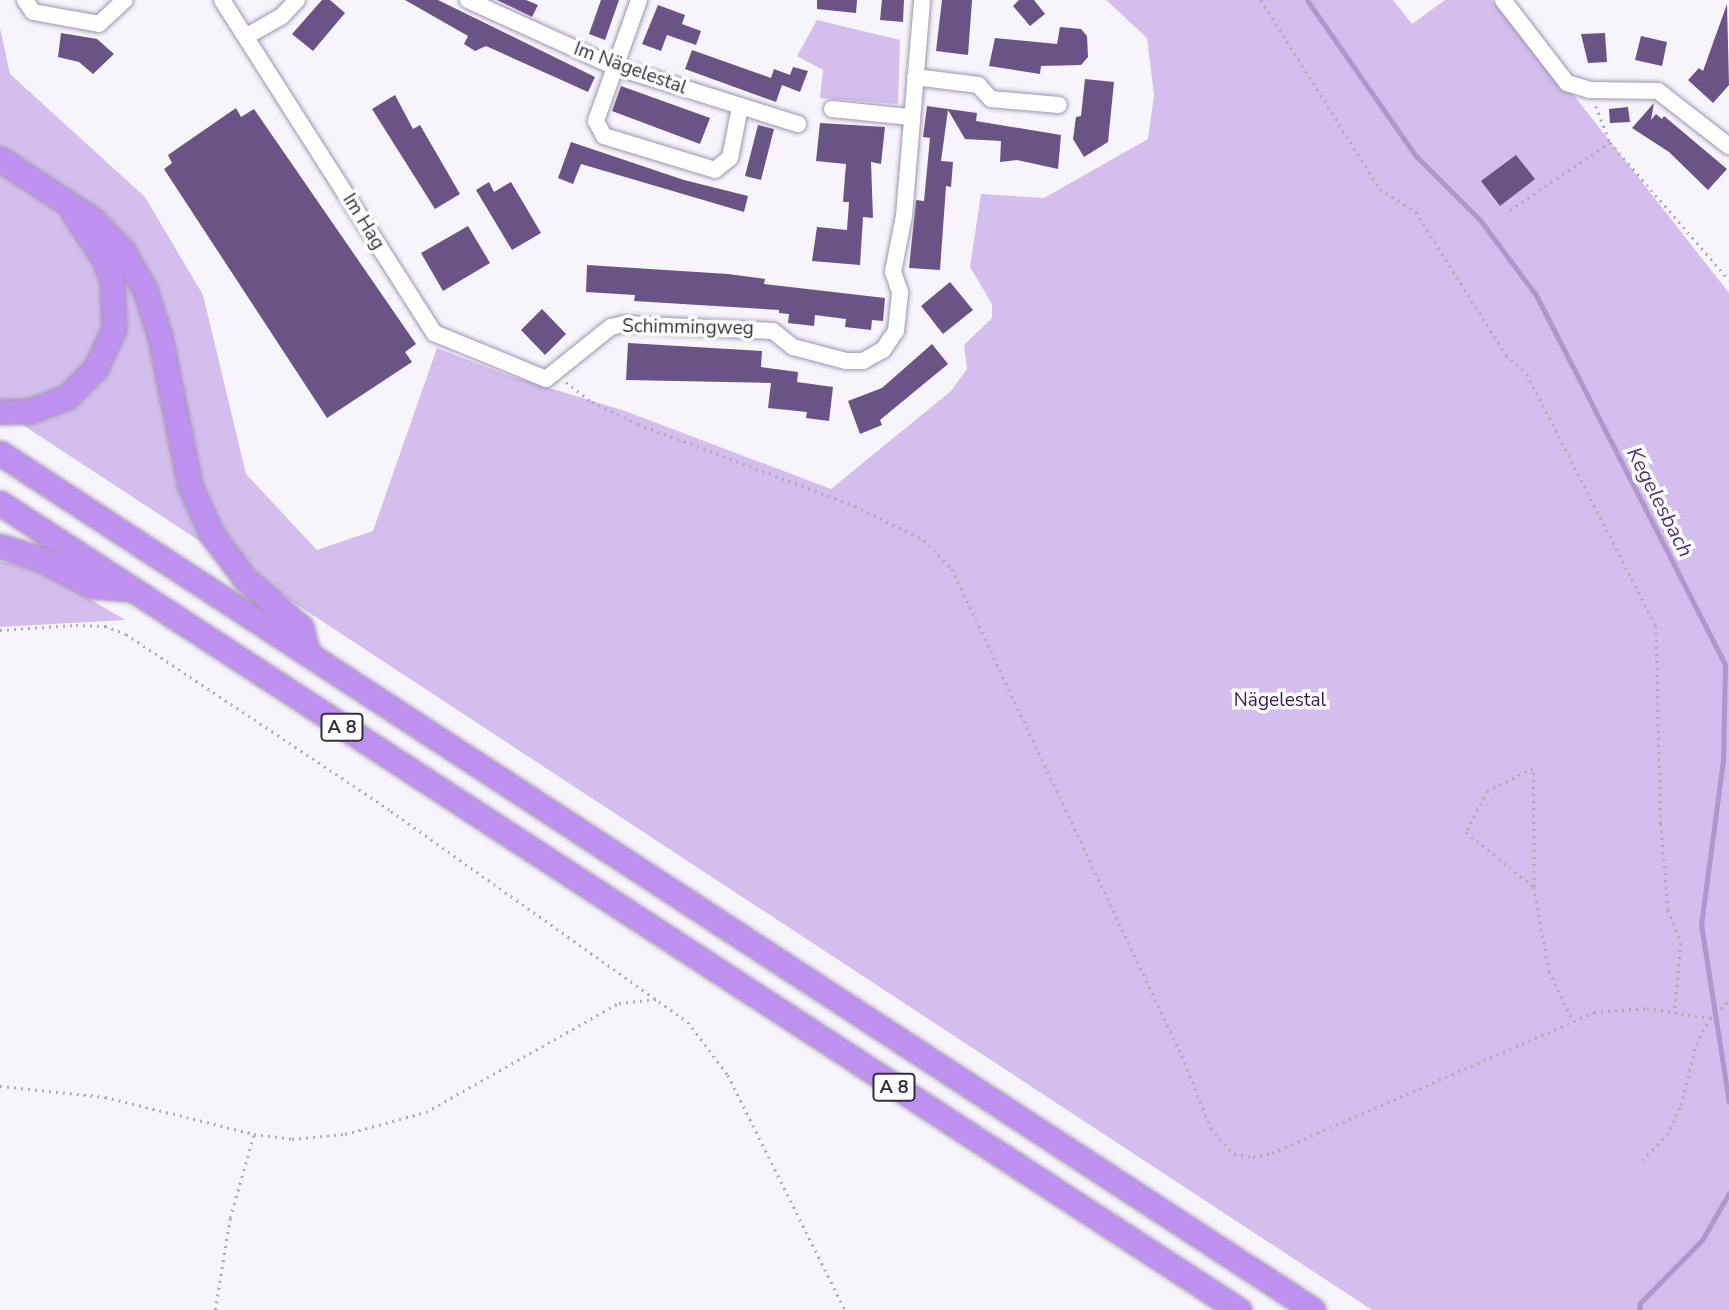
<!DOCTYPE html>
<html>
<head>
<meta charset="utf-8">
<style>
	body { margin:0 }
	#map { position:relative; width:1729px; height:1310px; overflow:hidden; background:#f7f4fb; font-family:"Nunito Sans",sans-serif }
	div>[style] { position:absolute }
	.green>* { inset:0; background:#d3beee }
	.stream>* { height:5px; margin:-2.5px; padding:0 2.5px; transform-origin:2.5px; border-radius:2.5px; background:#af97cd }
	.building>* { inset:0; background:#6a5385 }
	.path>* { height:2.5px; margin-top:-1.25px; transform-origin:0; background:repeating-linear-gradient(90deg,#afaab4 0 2px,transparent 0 7px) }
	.roads { filter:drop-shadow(0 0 2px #a093b2) drop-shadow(0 0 2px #a093b2) }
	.minor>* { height:16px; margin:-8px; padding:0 8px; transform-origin:8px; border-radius:8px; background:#fff }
	.highway>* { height:23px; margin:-11.5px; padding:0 11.5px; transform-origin:11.5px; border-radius:11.5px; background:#be91f0 }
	span { translate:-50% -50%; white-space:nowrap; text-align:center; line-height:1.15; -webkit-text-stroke:7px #fff; paint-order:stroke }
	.shield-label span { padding:2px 5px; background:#fff; border:2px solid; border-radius:5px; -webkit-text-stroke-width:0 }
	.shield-label { font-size:18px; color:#342e3b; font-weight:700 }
	.street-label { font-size:19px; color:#342e3b }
	.park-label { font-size:19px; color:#3a1858 }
	.water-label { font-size:21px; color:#543275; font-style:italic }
</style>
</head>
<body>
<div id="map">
	<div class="green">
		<div style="clip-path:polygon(1106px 0,1393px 0,1412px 24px,1445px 0,1491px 0,1572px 93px,1729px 293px,1729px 1310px,1372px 1310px,0 410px,0 28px,10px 74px,145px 197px,203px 295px,246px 474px,317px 550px,373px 531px,437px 348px,510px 376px,625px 411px,831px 489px,951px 391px,967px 369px,964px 345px,992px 318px,992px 304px,970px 267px,981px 194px,1044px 198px,1148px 139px,1154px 95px,1147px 38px)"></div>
		<div style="clip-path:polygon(817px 20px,900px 40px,898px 104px,820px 98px,823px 70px,797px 56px)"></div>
		<div style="clip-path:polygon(0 561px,44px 572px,125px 620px,0 627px)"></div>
	</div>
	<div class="stream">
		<div style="left:1307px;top:0;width:190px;rotate:55.1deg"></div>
		<div style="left:1416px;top:156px;width:91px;rotate:45deg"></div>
		<div style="left:1480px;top:220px;width:94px;rotate:53.3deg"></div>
		<div style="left:1536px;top:295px;width:415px;rotate:62.9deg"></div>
		<div style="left:1725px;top:665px;width:95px;rotate:91.2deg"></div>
		<div style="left:1723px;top:760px;width:165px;rotate:97.6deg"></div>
		<div style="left:1701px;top:924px;width:180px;rotate:81.1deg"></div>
		<div style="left:1639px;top:1310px;width:7px;rotate:-82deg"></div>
		<div style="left:1640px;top:1303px;width:88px;rotate:-45.5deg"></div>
		<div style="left:1702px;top:1240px;width:54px;rotate:-60.1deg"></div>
	</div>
	<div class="building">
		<div style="clip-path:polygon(322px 0,330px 0,345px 13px,313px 51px,292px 34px)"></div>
		<div style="clip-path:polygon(405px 0,438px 0,595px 77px,588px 92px,486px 46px,475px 51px,464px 44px,468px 36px)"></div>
		<div style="clip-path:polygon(497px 0,526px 0,538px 5px,532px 17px)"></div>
		<div style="clip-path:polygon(601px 0,619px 0,605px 40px,589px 34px)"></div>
		<div style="clip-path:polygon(817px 0,857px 0,856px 13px,817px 9px)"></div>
		<div style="clip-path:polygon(882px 0,904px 0,903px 22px,880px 20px)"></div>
		<div style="clip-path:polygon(942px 0,972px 0,968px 55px,936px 51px)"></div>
		<div style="clip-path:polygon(1019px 0,1034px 0,1045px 14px,1030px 26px,1013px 6px)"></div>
		<div style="clip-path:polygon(1727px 4px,1729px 85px,1713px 103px,1688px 80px,1699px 68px,1703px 71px)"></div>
		<div style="clip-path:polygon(658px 5px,685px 15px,682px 24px,701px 31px,696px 45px,667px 35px,661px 51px,642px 44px)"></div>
		<div style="clip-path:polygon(1060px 27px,1081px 29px,1087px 36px,1088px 57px,1081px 65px,1041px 66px,1040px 74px,989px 66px,995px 38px,1057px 44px)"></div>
		<div style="clip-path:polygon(61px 33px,97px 39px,114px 54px,93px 74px,79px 62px,58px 57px)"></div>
		<div style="clip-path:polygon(1605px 33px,1607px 62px,1588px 63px,1581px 34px)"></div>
		<div style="clip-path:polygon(1641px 36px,1667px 42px,1662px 66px,1635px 60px)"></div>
		<div style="clip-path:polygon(692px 50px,771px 78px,774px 69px,790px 75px,793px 67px,808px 71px,800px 92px,782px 85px,776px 102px,685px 69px)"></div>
		<div style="clip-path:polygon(1085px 79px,1114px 82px,1108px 142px,1084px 157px,1073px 139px,1076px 117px,1081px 116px)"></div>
		<div style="clip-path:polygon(621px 86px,710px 118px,700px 144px,612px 111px)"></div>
		<div style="clip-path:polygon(395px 95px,413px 129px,420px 125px,460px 194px,435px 209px,372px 109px)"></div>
		<div style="clip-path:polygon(1654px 103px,1651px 120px,1656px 114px,1662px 119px,1664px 116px,1727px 169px,1708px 190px,1669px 152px,1632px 128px)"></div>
		<div style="clip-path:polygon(927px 106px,977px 113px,976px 121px,1061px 135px,1058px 169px,1017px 160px,1000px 162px,1001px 141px,965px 139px,948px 110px,941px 161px,953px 162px,951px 187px,946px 186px,940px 270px,909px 268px,916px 200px,924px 201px,930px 138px,923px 137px)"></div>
		<div style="clip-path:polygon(1628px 107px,1630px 122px,1610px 123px,1609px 109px)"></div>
		<div style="clip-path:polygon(236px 108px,241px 117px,254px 109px,416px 344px,405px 352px,412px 362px,327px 418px,164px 169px,172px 163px,168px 155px)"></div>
		<div style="clip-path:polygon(820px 123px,885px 127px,881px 164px,871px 162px,873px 218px,863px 217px,860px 265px,812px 261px,817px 227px,847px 230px,849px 202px,843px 202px,846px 164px,816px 161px)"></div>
		<div style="clip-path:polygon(758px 125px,774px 129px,761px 180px,745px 176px)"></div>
		<div style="clip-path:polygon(571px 142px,684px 180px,748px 196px,744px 212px,581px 164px,573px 184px,558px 178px)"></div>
		<div style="clip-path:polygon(1516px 155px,1535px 179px,1500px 206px,1481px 181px)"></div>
		<div style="clip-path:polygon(489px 182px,494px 192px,511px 182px,541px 233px,512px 250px,476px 190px)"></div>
		<div style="clip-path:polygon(468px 226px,490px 263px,443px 291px,421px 253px)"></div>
		<div style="clip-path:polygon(587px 265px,728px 274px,765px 279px,764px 284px,885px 298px,883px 321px,872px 320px,871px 330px,845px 327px,846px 319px,815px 315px,814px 326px,788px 323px,789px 314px,779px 313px,779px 310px,634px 301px,635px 295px,586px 292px)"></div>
		<div style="clip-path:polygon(950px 282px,973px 310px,943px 334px,921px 306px)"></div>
		<div style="clip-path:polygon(542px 309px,566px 334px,545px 355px,521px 330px)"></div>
		<div style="clip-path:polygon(628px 343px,762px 351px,761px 367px,798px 372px,797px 382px,833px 387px,829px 421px,806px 418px,807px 412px,768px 408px,771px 383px,626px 380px)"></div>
		<div style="clip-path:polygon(932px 344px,948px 364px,880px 420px,882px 425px,860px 434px,848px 401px,882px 388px)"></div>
	</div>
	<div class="path">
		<div style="left:1261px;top:0;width:223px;rotate:57.8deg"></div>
		<div style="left:1380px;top:189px;width:43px;rotate:32.6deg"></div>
		<div style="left:1416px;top:212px;width:169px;rotate:57.8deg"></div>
		<div style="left:1506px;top:355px;width:28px;rotate:42deg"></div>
		<div style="left:1527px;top:374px;width:283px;rotate:62.9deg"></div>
		<div style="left:1656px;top:626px;width:198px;rotate:88.6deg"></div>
		<div style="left:1661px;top:824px;width:86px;rotate:85.3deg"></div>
		<div style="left:1668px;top:910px;width:35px;rotate:68deg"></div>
		<div style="left:1681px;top:943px;width:68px;rotate:95deg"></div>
		<div style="left:1596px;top:106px;width:39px;rotate:69deg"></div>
		<div style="left:1610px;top:142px;width:182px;rotate:49.2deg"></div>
		<div style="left:1510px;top:210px;width:121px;rotate:-34.2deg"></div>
		<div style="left:566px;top:382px;width:33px;rotate:38deg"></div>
		<div style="left:592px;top:402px;width:51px;rotate:25.6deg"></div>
		<div style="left:638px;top:424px;width:232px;rotate:20.7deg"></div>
		<div style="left:855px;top:506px;width:77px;rotate:26.2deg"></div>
		<div style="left:924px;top:540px;width:40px;rotate:46deg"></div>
		<div style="left:952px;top:569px;width:539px;rotate:64.72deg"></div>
		<div style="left:1182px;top:1056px;width:78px;rotate:68.1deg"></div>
		<div style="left:1211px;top:1128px;width:35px;rotate:49deg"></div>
		<div style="left:1234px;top:1154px;width:19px;rotate:9deg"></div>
		<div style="left:1253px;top:1157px;width:19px;rotate:-12deg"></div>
		<div style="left:1272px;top:1153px;width:352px;rotate:-23.6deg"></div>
		<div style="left:1594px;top:1012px;width:53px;rotate:-4.3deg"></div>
		<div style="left:1647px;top:1008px;width:64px;rotate:9deg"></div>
		<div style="left:0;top:630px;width:76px;rotate:-3.8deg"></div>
		<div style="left:76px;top:625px;width:29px;rotate:2deg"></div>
		<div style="left:105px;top:626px;width:22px;rotate:21deg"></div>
		<div style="left:126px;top:634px;width:319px;rotate:33.7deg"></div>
		<div style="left:391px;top:811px;width:364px;rotate:35.4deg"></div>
		<div style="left:688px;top:1022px;width:66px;rotate:53deg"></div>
		<div style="left:728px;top:1075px;width:263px;rotate:63.5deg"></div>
		<div style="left:1534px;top:887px;width:118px;rotate:-90.5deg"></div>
		<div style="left:1533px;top:769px;width:50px;rotate:153.9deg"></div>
		<div style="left:1488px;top:791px;width:47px;rotate:118.2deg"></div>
		<div style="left:1466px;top:832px;width:87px;rotate:39deg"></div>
		<div style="left:1534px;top:887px;width:85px;rotate:79.9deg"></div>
		<div style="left:1549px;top:971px;width:53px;rotate:64.4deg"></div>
		<div style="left:0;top:1086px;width:106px;rotate:6deg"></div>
		<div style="left:105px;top:1097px;width:154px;rotate:13.9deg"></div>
		<div style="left:254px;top:1134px;width:38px;rotate:7deg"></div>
		<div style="left:292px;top:1139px;width:53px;rotate:-5.4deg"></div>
		<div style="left:345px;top:1134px;width:84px;rotate:-15.2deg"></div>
		<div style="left:426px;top:1112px;width:222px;rotate:-29.5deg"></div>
		<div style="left:619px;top:1003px;width:39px;rotate:-6deg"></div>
		<div style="left:1642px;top:1160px;width:35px;rotate:-45deg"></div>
		<div style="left:1667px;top:1135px;width:33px;rotate:-65deg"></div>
		<div style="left:1681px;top:1105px;width:63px;rotate:-76.2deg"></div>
		<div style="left:1696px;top:1044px;width:30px;rotate:-62deg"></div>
		<div style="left:1710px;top:1018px;width:26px;rotate:-43deg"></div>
		<div style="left:215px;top:1310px;width:93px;rotate:-80.7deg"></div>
		<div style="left:230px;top:1218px;width:87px;rotate:-74.1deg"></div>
	</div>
	<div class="roads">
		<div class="minor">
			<div style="left:25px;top:0;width:14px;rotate:56deg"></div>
			<div style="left:33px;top:12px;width:67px;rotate:10.3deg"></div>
			<div style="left:99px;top:24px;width:35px;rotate:-43deg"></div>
			<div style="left:222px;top:0;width:395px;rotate:57.5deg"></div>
			<div style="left:434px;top:333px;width:121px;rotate:22.3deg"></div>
			<div style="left:546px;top:379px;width:83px;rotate:-38.7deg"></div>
			<div style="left:611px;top:327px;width:13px;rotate:-13deg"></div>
			<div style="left:624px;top:324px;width:149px;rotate:2.7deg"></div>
			<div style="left:773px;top:331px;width:26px;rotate:39deg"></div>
			<div style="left:793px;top:347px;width:55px;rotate:14.8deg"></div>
			<div style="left:846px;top:361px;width:17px"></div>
			<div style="left:863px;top:361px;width:23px;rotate:-29deg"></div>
			<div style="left:883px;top:350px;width:23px;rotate:-56deg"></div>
			<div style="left:896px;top:331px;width:39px;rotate:-84deg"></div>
			<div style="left:900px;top:292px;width:21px;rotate:-109deg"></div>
			<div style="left:893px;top:272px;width:57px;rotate:-78.9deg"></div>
			<div style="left:904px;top:216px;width:217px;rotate:-85.2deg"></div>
			<div style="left:468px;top:0;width:159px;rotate:24.5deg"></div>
			<div style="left:613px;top:66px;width:194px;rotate:17.4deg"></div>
			<div style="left:639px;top:0;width:128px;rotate:109.6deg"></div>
			<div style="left:596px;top:121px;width:17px;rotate:62deg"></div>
			<div style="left:604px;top:136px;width:116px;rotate:17deg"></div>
			<div style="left:715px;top:170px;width:19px;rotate:-39deg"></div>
			<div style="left:730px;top:158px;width:52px;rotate:-78.9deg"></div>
			<div style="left:1503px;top:0;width:105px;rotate:52.4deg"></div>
			<div style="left:1567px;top:83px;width:24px;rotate:17deg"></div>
			<div style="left:1590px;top:90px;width:68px;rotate:0.8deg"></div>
			<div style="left:1658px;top:91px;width:90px;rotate:37.8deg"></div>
			<div style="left:247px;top:36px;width:40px;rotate:-29.7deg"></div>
			<div style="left:282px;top:16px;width:22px;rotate:-47deg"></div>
			<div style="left:915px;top:77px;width:64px;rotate:7.2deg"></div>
			<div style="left:978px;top:85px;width:19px;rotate:47deg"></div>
			<div style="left:991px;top:99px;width:68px;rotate:5deg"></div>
			<div style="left:832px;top:109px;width:77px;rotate:5.9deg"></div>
		</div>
		<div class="highway">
			<div style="left:0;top:159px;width:110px;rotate:33.1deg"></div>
			<div style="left:92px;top:219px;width:45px;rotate:45.9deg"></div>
			<div style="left:123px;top:251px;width:45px;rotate:60.6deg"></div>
			<div style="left:145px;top:290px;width:49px;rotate:72.3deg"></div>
			<div style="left:160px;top:337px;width:152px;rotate:78.6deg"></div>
			<div style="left:190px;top:486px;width:54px;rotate:65.8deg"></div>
			<div style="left:212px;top:535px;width:55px;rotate:53.1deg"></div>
			<div style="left:245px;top:579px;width:74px;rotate:40.6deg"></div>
			<div style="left:301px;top:627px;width:27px;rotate:75deg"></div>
			<div style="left:0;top:412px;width:30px;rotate:-2deg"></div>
			<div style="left:30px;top:411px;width:40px;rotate:-21deg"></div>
			<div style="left:67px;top:397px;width:40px;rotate:-45deg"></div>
			<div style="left:95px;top:369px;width:44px;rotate:-64.6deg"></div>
			<div style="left:114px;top:329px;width:49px;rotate:-92.3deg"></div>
			<div style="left:112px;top:280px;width:25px;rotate:-111deg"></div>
			<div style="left:103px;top:257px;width:52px;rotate:-124deg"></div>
			<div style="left:0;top:453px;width:1568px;rotate:33.13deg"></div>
			<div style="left:0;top:503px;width:1479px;rotate:33.08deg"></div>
			<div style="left:0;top:546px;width:43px;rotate:17.6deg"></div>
			<div style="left:41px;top:559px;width:58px;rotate:27.9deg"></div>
			<div style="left:92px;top:586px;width:36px;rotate:5deg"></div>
		</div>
	</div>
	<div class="shield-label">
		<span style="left:342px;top:727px">A 8</span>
		<span style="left:894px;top:1087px">A 8</span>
	</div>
	<div class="street-label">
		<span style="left:630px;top:69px;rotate:20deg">Im Nägelestal</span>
		<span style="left:363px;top:222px;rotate:58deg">Im Hag</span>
		<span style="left:688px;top:328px;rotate:1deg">Schimmingweg</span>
	</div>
	<div class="park-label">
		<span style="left:1280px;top:701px">Nägelestal</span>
	</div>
	<div class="water-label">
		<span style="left:1660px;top:502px;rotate:63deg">Kegelesbach</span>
	</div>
</div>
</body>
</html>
